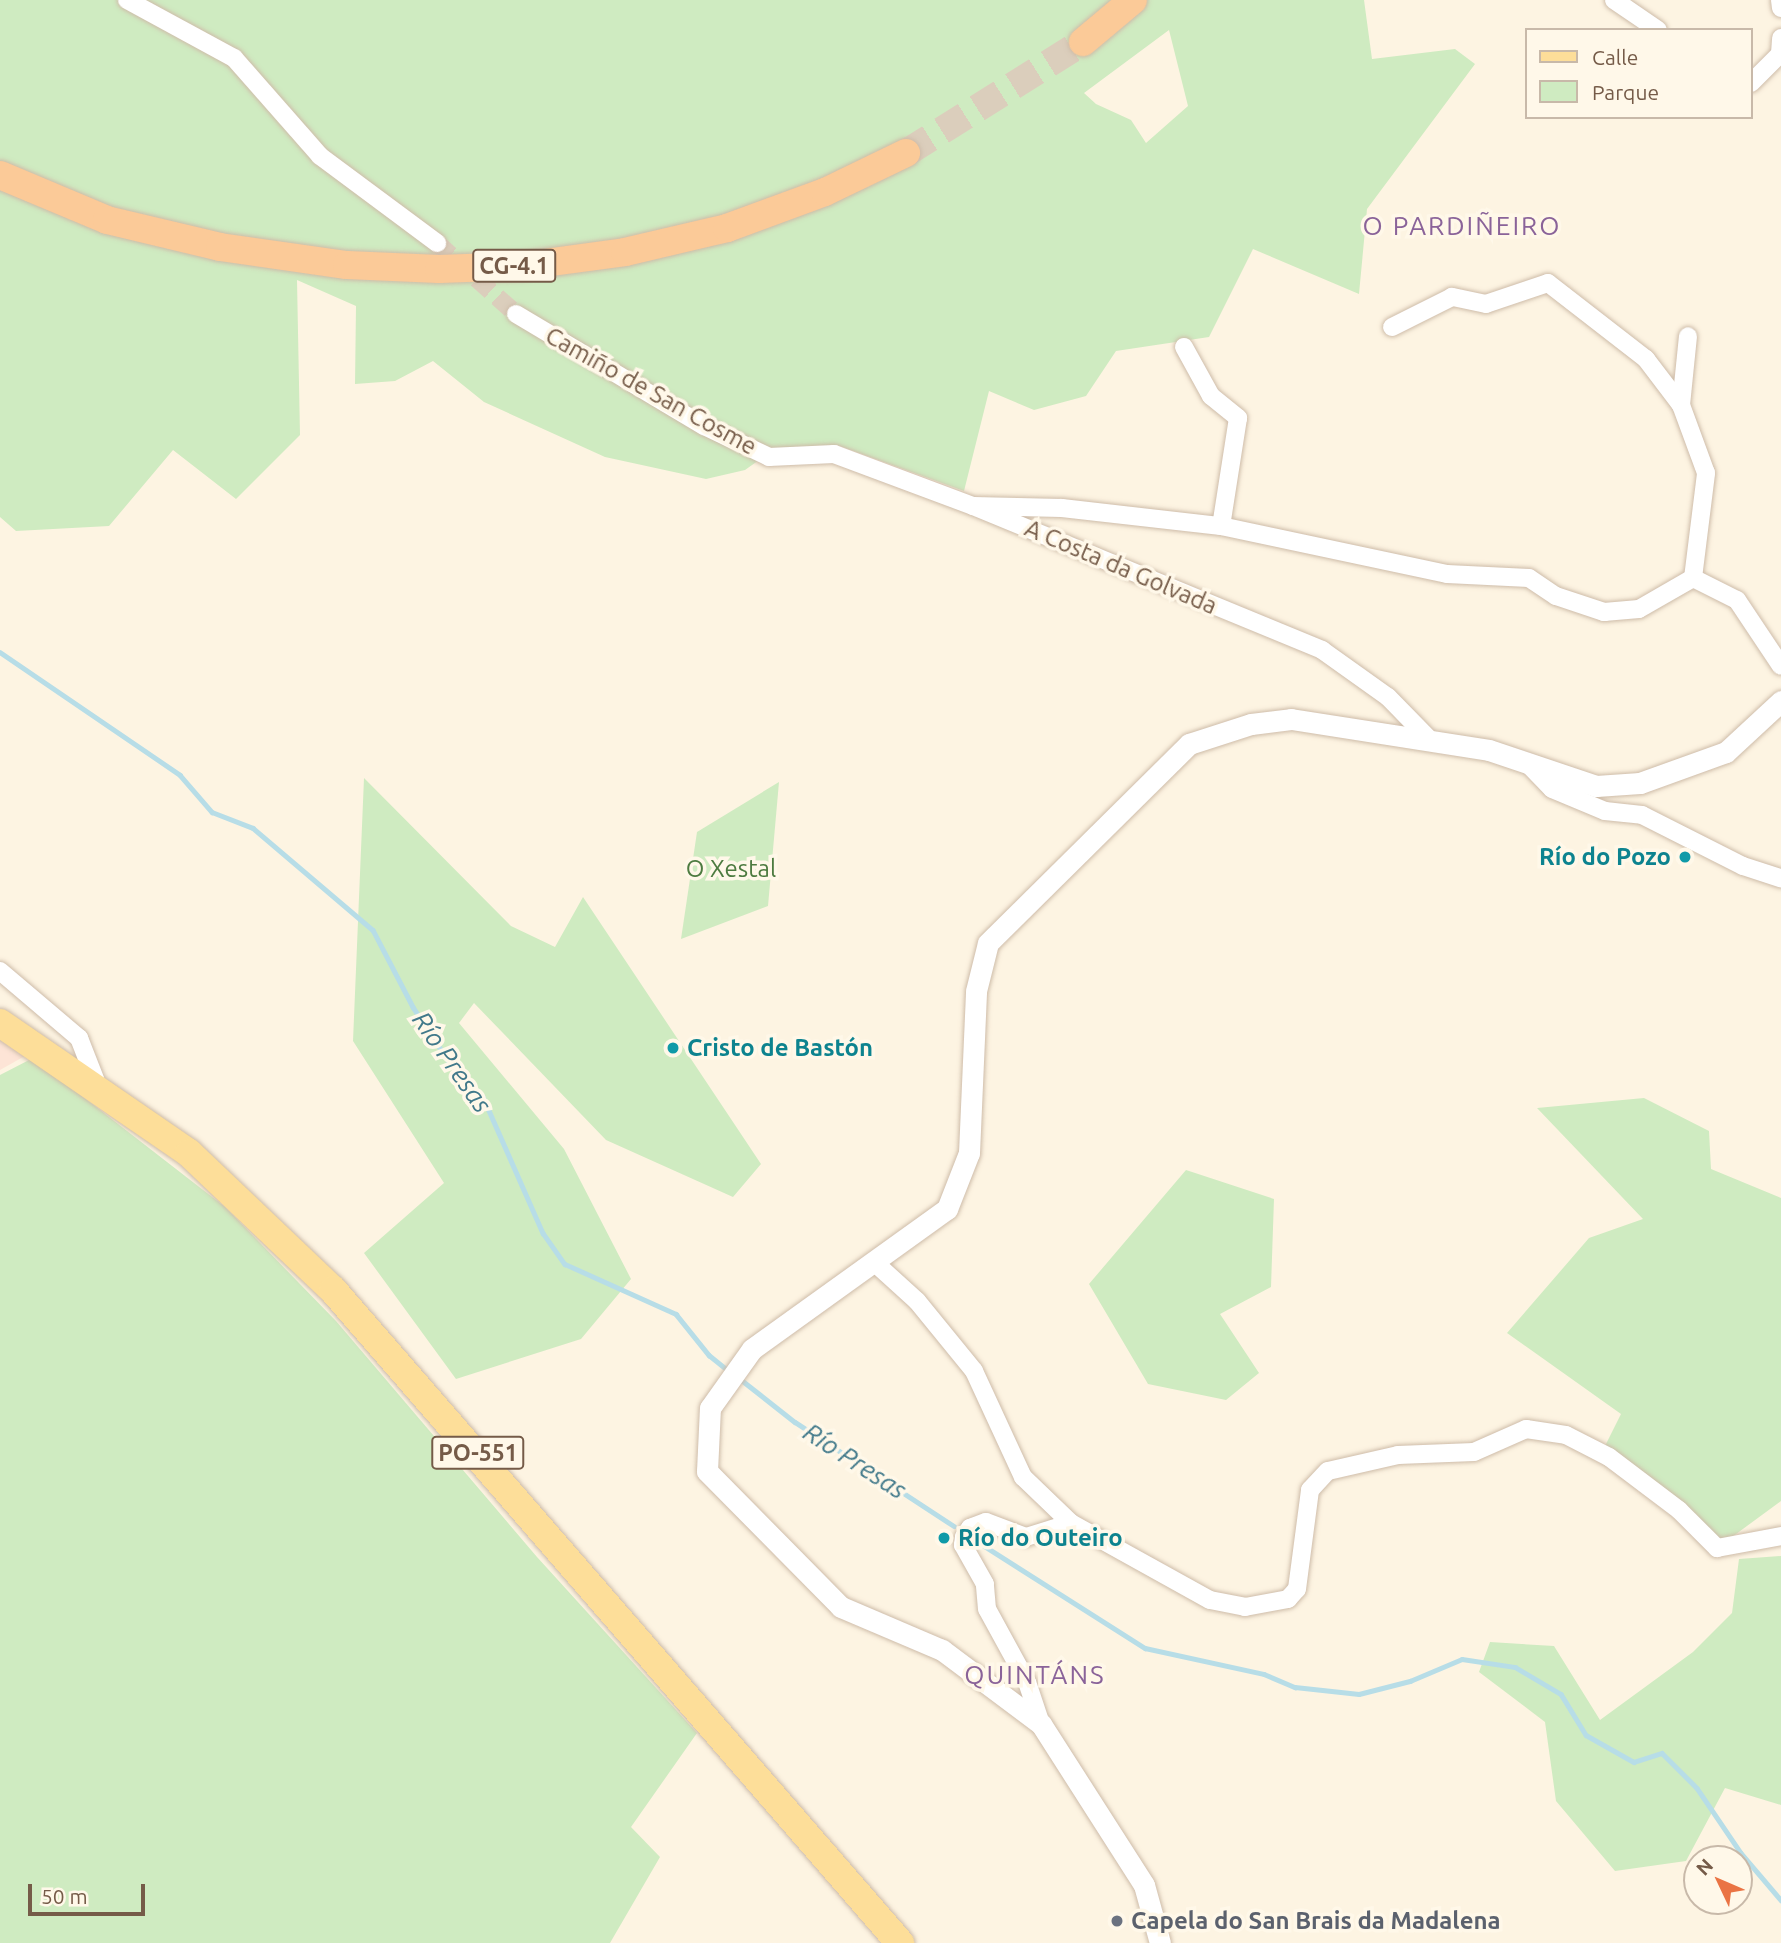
<!DOCTYPE html>
<html>
<head>
<meta charset="utf-8">
<style>
	body { margin:0 }
	#map { position:relative; width:1781px; height:1943px; overflow:hidden; background:#fdf4e2; font-family:Ubuntu,sans-serif }
	div>[style] { position:absolute }
	.commercial>* { inset:0; background:#fde4d6 }
	.green>* { inset:0; background:#cfebc1 }
	.stream>* { height:4.5px; margin:-2.25px; padding:0 2.25px; transform-origin:2.25px; border-radius:2.25px; background:#b7dde7 }
	.minor-tunnel>* { height:18px; margin-top:-9px; transform-origin:0; background:repeating-linear-gradient(90deg,#dbcebc 0 18px,transparent 0 27px) }
	.trunk-tunnel>* { height:28px; margin-top:-14px; transform-origin:0; background:repeating-linear-gradient(90deg,#dbcebc 0 28px,transparent 0 42px) }
	.roads { filter:drop-shadow(0 0 2px #cebca9) drop-shadow(0 0 2px #cebca9) }
	.minor>* { height:18px; margin:-9px; padding:0 9px; transform-origin:9px; border-radius:9px; background:#fff }
	.tertiary>* { height:21px; margin:-10.5px; padding:0 10.5px; transform-origin:10.5px; border-radius:10.5px; background:#fff }
	.primary>* { height:28px; margin:-14px; padding:0 14px; transform-origin:14px; border-radius:14px; background:#fdde99 }
	.trunk>* { height:28px; margin:-14px; padding:0 14px; transform-origin:14px; border-radius:14px; background:#fbca98 }
	.dots>* { width:19px; height:19px; translate:-50% -50%; box-sizing:border-box; border:4px solid #fff8e9; border-radius:50% }
	span { translate:-50% -50%; white-space:nowrap; text-align:center; line-height:1.15; -webkit-text-stroke:7px #fff8e9; paint-order:stroke }
	.shield-label span { padding:2px 5px; background:#fff8e9; border:2px solid; border-radius:5px; -webkit-text-stroke-width:0 }
	.shield-label { font-size:23px; color:#755b48; font-weight:700 }
	.street-label { font-size:24px; color:#755b48 }
	.culture-label { font-size:24px; color:#0d838f; font-weight:700 }
	.right { translate:-100% -50%; text-align:right }
	.left { translate:0 -50%; text-align:left }
	.park-label { font-size:24px; color:#4d7b40 }
	.worship-label { font-size:24px; color:#5b616d; font-weight:700 }
	.neighbourhood-label { font-size:26px; color:#8a6399; letter-spacing:2px }
	.water-label { font-size:26px; color:#41798a; font-style:italic }
	.legend { position:absolute; left:1525px; top:28px; width:228px; height:91px; box-sizing:border-box; background:#fff8e9; border:2px solid #c8b9a9; margin:0; padding:9px 12px; list-style:none; font-size:21px; color:#755b48 }
	.legend li { display:flex; align-items:center; gap:14px; height:35px }
	.legend b { width:35px; border:2px solid #c8b9a9 }
	.north { position:absolute; left:1683px; top:1845px; width:70px; height:70px; box-sizing:border-box; background:#fff8e9; border:2px solid #c8b9a9; border-radius:50%; rotate:314deg; font-size:19px; font-weight:700; line-height:28px; text-align:center; color:#755b48 }
	.north::after { content:''; display:block; margin:auto; width:24px; height:32px; background:#ea7444; clip-path:polygon(50% 0,100% 100%,50% 72%,0 100%) }
	.scale { position:absolute; left:28px; top:1884px; width:117px; height:32px; box-sizing:border-box; border:4px solid #755b48; border-top:0; padding-left:9px; font-size:21px; line-height:24px; white-space:nowrap; color:#755b48; -webkit-text-stroke:5px #fff8e9; paint-order:stroke }
</style>
</head>
<body>
<div id="map">
	<div class="commercial">
		<div style="clip-path:polygon(0 1031px,32px 1052px,0 1070px)"></div>
	</div>
	<div class="green">
		<div style="clip-path:polygon(evenodd,0 0,1364px 0,1372px 59px,1455px 49px,1475px 64px,1367px 209px,1359px 294px,1253px 249px,1209px 337px,1116px 351px,1086px 396px,1034px 410px,989px 391px,964px 491px,837px 445px,773px 450px,745px 470px,706px 479px,605px 457px,484px 402px,433px 361px,395px 381px,355px 384px,356px 306px,297px 280px,300px 435px,236px 499px,173px 450px,109px 526px,16px 531px,0 517px,0 0,1169px 30px,1188px 106px,1146px 143px,1131px 120px,1096px 104px,1084px 93px,1169px 30px)"></div>
		<div style="clip-path:polygon(364px 778px,511px 926px,555px 947px,583px 897px,761px 1164px,733px 1197px,606px 1140px,474px 1003px,459px 1023px,564px 1149px,631px 1279px,581px 1339px,456px 1379px,364px 1253px,444px 1183px,353px 1041px)"></div>
		<div style="clip-path:polygon(779px 782px,768px 906px,681px 939px,697px 832px)"></div>
		<div style="clip-path:polygon(33px 1058px,225px 1207px,336px 1321px,537px 1557px,697px 1733px,631px 1827px,660px 1857px,610px 1943px,0 1943px,0 1075px)"></div>
		<div style="clip-path:polygon(1644px 1098px,1709px 1131px,1711px 1169px,1781px 1198px,1781px 1501px,1717px 1548px,1601px 1454px,1621px 1414px,1507px 1333px,1589px 1238px,1643px 1219px,1537px 1108px)"></div>
		<div style="clip-path:polygon(1186px 1170px,1274px 1199px,1271px 1287px,1220px 1314px,1259px 1373px,1226px 1400px,1148px 1384px,1089px 1284px)"></div>
		<div style="clip-path:polygon(1781px 1556px,1781px 1805px,1725px 1788px,1686px 1861px,1615px 1871px,1556px 1801px,1545px 1722px,1479px 1672px,1490px 1642px,1554px 1646px,1600px 1720px,1693px 1652px,1732px 1613px,1739px 1559px)"></div>
	</div>
	<div class="stream">
		<div style="left:0;top:652px;width:218px;rotate:34.3deg"></div>
		<div style="left:180px;top:775px;width:49px;rotate:49.1deg"></div>
		<div style="left:212px;top:812px;width:44px;rotate:21.3deg"></div>
		<div style="left:253px;top:828px;width:157px;rotate:40.4deg"></div>
		<div style="left:373px;top:930px;width:87px;rotate:62.5deg"></div>
		<div style="left:413px;top:1007px;width:64px;rotate:56.6deg"></div>
		<div style="left:448px;top:1060px;width:51px;rotate:46.6deg"></div>
		<div style="left:483px;top:1097px;width:149px;rotate:66.2deg"></div>
		<div style="left:543px;top:1233px;width:38px;rotate:55deg"></div>
		<div style="left:565px;top:1264px;width:122px;rotate:24.2deg"></div>
		<div style="left:676px;top:1314px;width:53px;rotate:51.2deg"></div>
		<div style="left:709px;top:1355px;width:26px;rotate:39deg"></div>
		<div style="left:739px;top:1378px;width:71px;rotate:38.2deg"></div>
		<div style="left:795px;top:1422px;width:190px;rotate:33.2deg"></div>
		<div style="left:978px;top:1542px;width:198px;rotate:32.4deg"></div>
		<div style="left:1145px;top:1648px;width:122px;rotate:12.3deg"></div>
		<div style="left:1264px;top:1674px;width:34px;rotate:23deg"></div>
		<div style="left:1295px;top:1687px;width:64px;rotate:6.2deg"></div>
		<div style="left:1359px;top:1694px;width:53px;rotate:-14.3deg"></div>
		<div style="left:1410px;top:1681px;width:56px;rotate:-22.9deg"></div>
		<div style="left:1462px;top:1659px;width:54px;rotate:8.6deg"></div>
		<div style="left:1515px;top:1667px;width:53px;rotate:30.4deg"></div>
		<div style="left:1561px;top:1694px;width:48px;rotate:58.6deg"></div>
		<div style="left:1586px;top:1735px;width:55px;rotate:29.4deg"></div>
		<div style="left:1634px;top:1762px;width:29px;rotate:-18deg"></div>
		<div style="left:1662px;top:1753px;width:49px;rotate:45deg"></div>
		<div style="left:1697px;top:1788px;width:78px;rotate:55.9deg"></div>
		<div style="left:1741px;top:1853px;width:62px;rotate:49.6deg"></div>
	</div>
	<div class="minor-tunnel">
		<div style="left:437px;top:243px;width:106px;rotate:41.9deg"></div>
	</div>
	<div class="trunk-tunnel">
		<div style="left:906px;top:153px;width:209px;rotate:-32.1deg"></div>
	</div>
	<div class="roads">
		<div class="minor">
			<div style="left:127px;top:0;width:122px;rotate:28.5deg"></div>
			<div style="left:234px;top:58px;width:130px;rotate:48.7deg"></div>
			<div style="left:320px;top:156px;width:146px;rotate:36.6deg"></div>
			<div style="left:1614px;top:0;width:53px;rotate:34.3deg"></div>
			<div style="left:1780px;top:0;width:8px;rotate:83deg"></div>
			<div style="left:1751px;top:83px;width:41px;rotate:-45deg"></div>
			<div style="left:1780px;top:54px;width:16px;rotate:-86deg"></div>
			<div style="left:516px;top:314px;width:219px;rotate:30.8deg"></div>
			<div style="left:704px;top:426px;width:72px;rotate:25.5deg"></div>
			<div style="left:769px;top:457px;width:65px;rotate:-2.6deg"></div>
			<div style="left:834px;top:454px;width:148px;rotate:20.5deg"></div>
			<div style="left:973px;top:506px;width:378px;rotate:22.4deg"></div>
			<div style="left:1322px;top:650px;width:81px;rotate:35.5deg"></div>
			<div style="left:1388px;top:697px;width:56px;rotate:45.7deg"></div>
			<div style="left:1184px;top:347px;width:56px;rotate:61.1deg"></div>
			<div style="left:1211px;top:396px;width:35px;rotate:39deg"></div>
			<div style="left:1238px;top:418px;width:109px;rotate:98.9deg"></div>
			<div style="left:1681px;top:405px;width:69px;rotate:-84.2deg"></div>
			<div style="left:973px;top:506px;width:89px;rotate:1.3deg"></div>
			<div style="left:1062px;top:508px;width:160px;rotate:6.5deg"></div>
			<div style="left:1221px;top:526px;width:231px;rotate:12deg"></div>
			<div style="left:1447px;top:574px;width:82px;rotate:2.8deg"></div>
			<div style="left:1529px;top:578px;width:32px;rotate:34deg"></div>
			<div style="left:1556px;top:596px;width:51px;rotate:18.4deg"></div>
			<div style="left:1604px;top:612px;width:35px;rotate:-5deg"></div>
			<div style="left:1639px;top:609px;width:62px;rotate:-29.9deg"></div>
			<div style="left:1693px;top:578px;width:106px;rotate:-82.9deg"></div>
			<div style="left:1706px;top:473px;width:72px;rotate:-110.2deg"></div>
			<div style="left:1681px;top:405px;width:58px;rotate:-127.3deg"></div>
			<div style="left:1646px;top:359px;width:124px;rotate:-142.2deg"></div>
			<div style="left:1548px;top:283px;width:65px;rotate:161.3deg"></div>
			<div style="left:1486px;top:304px;width:35px;rotate:-168deg"></div>
			<div style="left:1452px;top:297px;width:67px;rotate:153.4deg"></div>
			<div style="left:1693px;top:578px;width:49px;rotate:26.6deg"></div>
			<div style="left:1737px;top:600px;width:79px;rotate:56.3deg"></div>
			<div style="left:1529px;top:765px;width:33px;rotate:46deg"></div>
			<div style="left:1552px;top:789px;width:57px;rotate:22.5deg"></div>
			<div style="left:1605px;top:811px;width:37px;rotate:6deg"></div>
			<div style="left:1642px;top:815px;width:113px;rotate:26.8deg"></div>
			<div style="left:1743px;top:866px;width:40px;rotate:18deg"></div>
			<div style="left:0;top:971px;width:104px;rotate:40.3deg"></div>
			<div style="left:79px;top:1038px;width:55px;rotate:68.6deg"></div>
			<div style="left:874px;top:1262px;width:58px;rotate:42.2deg"></div>
			<div style="left:917px;top:1301px;width:90px;rotate:50.8deg"></div>
			<div style="left:974px;top:1371px;width:117px;rotate:65.2deg"></div>
			<div style="left:1023px;top:1477px;width:66px;rotate:43.8deg"></div>
			<div style="left:1071px;top:1523px;width:159px;rotate:29deg"></div>
			<div style="left:1210px;top:1600px;width:36px;rotate:11deg"></div>
			<div style="left:1245px;top:1607px;width:44px;rotate:-10.5deg"></div>
			<div style="left:1288px;top:1599px;width:13px;rotate:-48deg"></div>
			<div style="left:1297px;top:1589px;width:100px;rotate:-82.5deg"></div>
			<div style="left:1310px;top:1490px;width:26px;rotate:-47deg"></div>
			<div style="left:1328px;top:1471px;width:72px;rotate:-12.9deg"></div>
			<div style="left:1398px;top:1455px;width:76px;rotate:-2.3deg"></div>
			<div style="left:1474px;top:1452px;width:57px;rotate:-23.9deg"></div>
			<div style="left:1526px;top:1429px;width:40px;rotate:8.5deg"></div>
			<div style="left:1566px;top:1435px;width:48px;rotate:27.1deg"></div>
			<div style="left:1609px;top:1457px;width:88px;rotate:37.1deg"></div>
			<div style="left:1679px;top:1510px;width:54px;rotate:45deg"></div>
			<div style="left:1717px;top:1548px;width:65px;rotate:-10.6deg"></div>
			<div style="left:1041px;top:1724px;width:44px;rotate:-108.4deg"></div>
			<div style="left:1027px;top:1682px;width:83px;rotate:-118.7deg"></div>
			<div style="left:987px;top:1609px;width:25px;rotate:-95deg"></div>
			<div style="left:985px;top:1584px;width:45px;rotate:-119.4deg"></div>
			<div style="left:963px;top:1545px;width:8px;rotate:-83deg"></div>
			<div style="left:964px;top:1537px;width:11px;rotate:-56deg"></div>
			<div style="left:970px;top:1528px;width:17px;rotate:-21deg"></div>
			<div style="left:986px;top:1522px;width:43px;rotate:20.6deg"></div>
			<div style="left:1026px;top:1537px;width:47px;rotate:-17.3deg"></div>
		</div>
		<div class="tertiary">
			<div style="left:1160px;top:1943px;width:60px;rotate:-105.4deg"></div>
			<div style="left:1144px;top:1885px;width:191px;rotate:-122.6deg"></div>
			<div style="left:1041px;top:1724px;width:124px;rotate:-143.2deg"></div>
			<div style="left:942px;top:1650px;width:110px;rotate:-156.9deg"></div>
			<div style="left:841px;top:1607px;width:191px;rotate:-134.6deg"></div>
			<div style="left:707px;top:1471px;width:63px;rotate:-87.3deg"></div>
			<div style="left:710px;top:1408px;width:72px;rotate:-54.6deg"></div>
			<div style="left:752px;top:1349px;width:240px;rotate:-35.7deg"></div>
			<div style="left:947px;top:1209px;width:60px;rotate:-68.6deg"></div>
			<div style="left:969px;top:1153px;width:162px;rotate:-87.5deg"></div>
			<div style="left:976px;top:991px;width:49px;rotate:-76deg"></div>
			<div style="left:988px;top:943px;width:283px;rotate:-44.7deg"></div>
			<div style="left:1189px;top:744px;width:65px;rotate:-17.9deg"></div>
			<div style="left:1251px;top:724px;width:40px;rotate:-7.1deg"></div>
			<div style="left:1291px;top:719px;width:200px;rotate:8.9deg"></div>
			<div style="left:1489px;top:750px;width:113px;rotate:18.6deg"></div>
			<div style="left:1596px;top:786px;width:44px;rotate:-3.9deg"></div>
			<div style="left:1640px;top:783px;width:91px;rotate:-19.8deg"></div>
			<div style="left:1726px;top:752px;width:75px;rotate:-42.8deg"></div>
		</div>
		<div class="primary">
			<div style="left:0;top:1023px;width:229px;rotate:34.5deg"></div>
			<div style="left:189px;top:1153px;width:199px;rotate:43.6deg"></div>
			<div style="left:333px;top:1290px;width:865px;rotate:49.03deg"></div>
		</div>
		<div class="trunk">
			<div style="left:1083px;top:42px;width:65px;rotate:-40deg"></div>
			<div style="left:0;top:175px;width:116px;rotate:22.8deg"></div>
			<div style="left:107px;top:220px;width:116px;rotate:13.4deg"></div>
			<div style="left:220px;top:247px;width:128px;rotate:8.1deg"></div>
			<div style="left:347px;top:265px;width:92px;rotate:2.5deg"></div>
			<div style="left:439px;top:269px;width:83px;rotate:-2.1deg"></div>
			<div style="left:522px;top:266px;width:104px;rotate:-7.7deg"></div>
			<div style="left:625px;top:252px;width:105px;rotate:-13.2deg"></div>
			<div style="left:727px;top:228px;width:104px;rotate:-20.2deg"></div>
			<div style="left:825px;top:192px;width:90px;rotate:-25.7deg"></div>
		</div>
	</div>
	<div class="dots">
		<div style="left:1685px;top:857px;background:#0f9aa8"></div>
		<div style="left:673px;top:1048px;background:#0f9aa8"></div>
		<div style="left:944px;top:1538px;background:#0f9aa8"></div>
		<div style="left:1117px;top:1921px;background:#6b7280"></div>
	</div>
	<div class="shield-label">
		<span style="left:514px;top:266px">CG-4.1</span>
		<span style="left:478px;top:1453px">PO-551</span>
	</div>
	<div class="street-label">
		<span style="left:651px;top:391px;rotate:29deg">Camiño de San Cosme</span>
		<span style="left:1121px;top:567px;rotate:23deg">A Costa da Golvada</span>
	</div>
	<div class="culture-label">
		<span class="right" style="left:1671px;top:857px">Río do Pozo</span>
		<span class="left" style="left:687px;top:1048px">Cristo de Bastón</span>
		<span class="left" style="left:958px;top:1538px">Río do Outeiro</span>
	</div>
	<div class="park-label">
		<span style="left:731px;top:869px">O Xestal</span>
	</div>
	<div class="worship-label">
		<span class="left" style="left:1131px;top:1921px">Capela do San Brais da Madalena</span>
	</div>
	<div class="neighbourhood-label">
		<span style="left:1462px;top:226px">O PARDIÑEIRO</span>
		<span style="left:1035px;top:1675px">QUINTÁNS</span>
	</div>
	<div class="water-label">
		<span style="left:452px;top:1062px;rotate:55deg">Río Presas</span>
		<span style="left:855px;top:1461px;rotate:33deg">Río Presas</span>
	</div>
	<ul class="legend">
	<li><b style="height:9px;background:#fdde99"></b>Calle</li>
	<li><b style="height:19px;background:#cfebc1"></b>Parque</li>
	</ul>
	<div class="north">N</div>
	<div class="scale">50 m</div>
</div>
</body>
</html>
